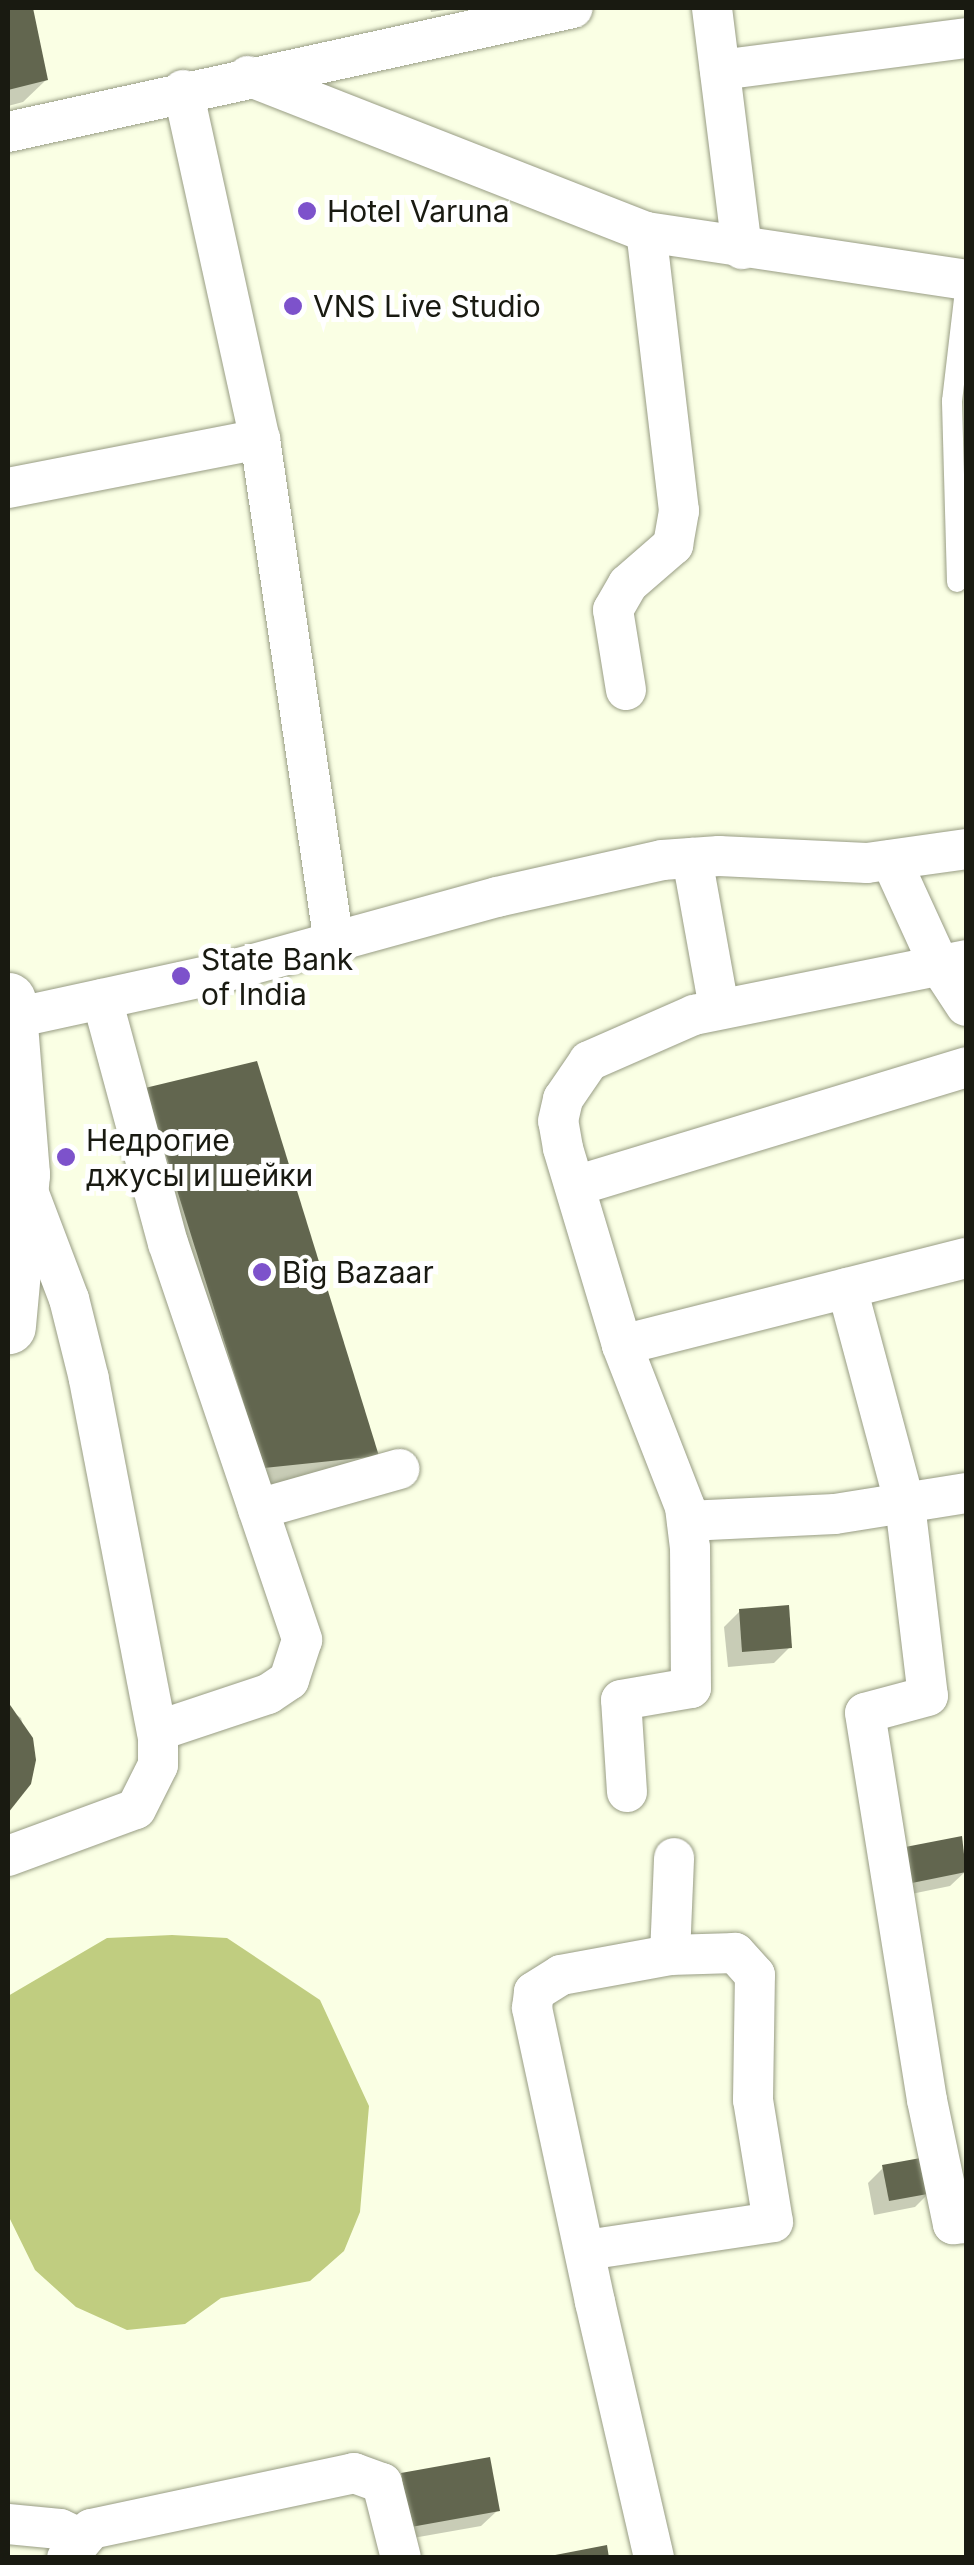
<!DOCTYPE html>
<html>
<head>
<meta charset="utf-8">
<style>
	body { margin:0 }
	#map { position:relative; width:974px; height:2565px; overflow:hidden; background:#faffe4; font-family:Inter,sans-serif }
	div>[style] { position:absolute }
	.water>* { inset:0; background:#c0cd80 }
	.shadow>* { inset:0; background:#0003 }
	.building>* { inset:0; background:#62664f }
	.roads { filter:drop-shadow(0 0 2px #989d84) drop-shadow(0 0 2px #989d84) }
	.lane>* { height:20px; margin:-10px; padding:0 10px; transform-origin:10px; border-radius:10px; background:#fff }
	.street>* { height:40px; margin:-20px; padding:0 20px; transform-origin:20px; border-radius:20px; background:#fff }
	.secondary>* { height:55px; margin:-27.5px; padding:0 27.5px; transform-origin:27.5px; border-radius:27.5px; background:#fff }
	.dots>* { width:28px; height:28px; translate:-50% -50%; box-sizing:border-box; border:5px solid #fff; border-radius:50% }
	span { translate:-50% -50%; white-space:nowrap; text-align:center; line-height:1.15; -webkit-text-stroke:10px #fff; paint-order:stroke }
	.poi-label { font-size:30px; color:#191a11 }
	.left { translate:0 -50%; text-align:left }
	.frame { position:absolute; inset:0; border:10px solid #191a11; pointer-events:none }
</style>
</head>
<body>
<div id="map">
	<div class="water">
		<div style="clip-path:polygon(172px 1935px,227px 1938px,320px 2000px,369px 2106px,360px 2212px,344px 2251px,310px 2281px,221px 2298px,185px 2324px,127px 2330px,76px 2307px,35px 2270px,8px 2215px,8px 1996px,107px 1938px)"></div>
	</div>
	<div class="shadow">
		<div style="clip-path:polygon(8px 8px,30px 8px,46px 80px,23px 102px,8px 106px)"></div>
		<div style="clip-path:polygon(430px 8px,459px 8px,431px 12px)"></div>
		<div style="clip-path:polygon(256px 1064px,376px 1455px,236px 1495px,118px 1119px)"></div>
		<div style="clip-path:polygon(740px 1611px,790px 1647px,774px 1663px,728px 1667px,724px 1627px)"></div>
		<div style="clip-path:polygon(8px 1709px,21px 1718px,33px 1760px,8px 1811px)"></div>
		<div style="clip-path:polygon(960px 1839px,966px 1871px,950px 1886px,887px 1899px)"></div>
		<div style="clip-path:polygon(883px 2168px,930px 2192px,915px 2207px,874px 2215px,868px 2183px)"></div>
		<div style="clip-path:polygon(403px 2475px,497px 2511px,481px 2526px,396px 2541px,387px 2491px)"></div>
	</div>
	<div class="building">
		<div style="clip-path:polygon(8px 8px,33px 8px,48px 80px,8px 90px)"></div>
		<div style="clip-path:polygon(257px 1061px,379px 1456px,264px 1468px,145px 1088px)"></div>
		<div style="clip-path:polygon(789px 1605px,792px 1648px,742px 1652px,739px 1609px)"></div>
		<div style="clip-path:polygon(8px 1702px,33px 1738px,36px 1760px,31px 1784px,8px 1813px)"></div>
		<div style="clip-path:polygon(962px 1836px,966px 1872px,902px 1885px,895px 1849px)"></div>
		<div style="clip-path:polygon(926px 2157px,933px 2193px,889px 2201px,882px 2165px)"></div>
		<div style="clip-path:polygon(490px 2457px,500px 2511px,411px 2527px,401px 2473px)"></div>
		<div style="clip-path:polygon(607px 2545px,609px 2558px,550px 2558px,550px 2556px)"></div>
	</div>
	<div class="roads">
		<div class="lane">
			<div style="left:957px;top:582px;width:181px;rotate:-91.6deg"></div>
			<div style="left:952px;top:401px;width:121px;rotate:-83.3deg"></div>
		</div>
		<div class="street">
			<div style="left:712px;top:8px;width:243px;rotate:82.9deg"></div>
			<div style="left:720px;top:70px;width:248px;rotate:-7.4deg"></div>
			<div style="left:248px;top:76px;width:427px;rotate:21.4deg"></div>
			<div style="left:646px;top:232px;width:324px;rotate:8.5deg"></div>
			<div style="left:183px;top:90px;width:357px;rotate:77.6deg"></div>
			<div style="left:260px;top:439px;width:510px;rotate:81.66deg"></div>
			<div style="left:8px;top:132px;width:578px;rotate:-12.38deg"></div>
			<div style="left:8px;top:488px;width:257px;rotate:-11deg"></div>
			<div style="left:626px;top:690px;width:81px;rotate:-99.2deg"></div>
			<div style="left:613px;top:610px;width:30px;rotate:-60deg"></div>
			<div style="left:628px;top:584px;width:60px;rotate:-40.9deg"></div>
			<div style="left:673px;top:545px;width:35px;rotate:-80deg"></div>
			<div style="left:679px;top:511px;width:281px;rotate:-96.7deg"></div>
			<div style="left:692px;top:858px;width:152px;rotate:79.8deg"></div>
			<div style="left:891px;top:860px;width:115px;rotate:65.4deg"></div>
			<div style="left:939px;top:965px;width:49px;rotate:56.6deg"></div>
			<div style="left:102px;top:999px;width:253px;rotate:74.9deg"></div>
			<div style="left:168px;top:1243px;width:419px;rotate:71.3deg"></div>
			<div style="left:302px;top:1640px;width:42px;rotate:108deg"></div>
			<div style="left:289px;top:1680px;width:25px;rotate:146deg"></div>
			<div style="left:268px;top:1694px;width:117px;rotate:161.6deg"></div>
			<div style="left:10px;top:1019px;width:216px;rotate:-12.3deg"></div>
			<div style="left:221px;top:973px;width:286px;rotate:-15.4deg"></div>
			<div style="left:497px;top:897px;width:169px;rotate:-12.6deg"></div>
			<div style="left:662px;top:860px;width:57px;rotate:-4deg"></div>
			<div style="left:719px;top:856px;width:148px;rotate:2.7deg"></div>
			<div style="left:867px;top:863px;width:100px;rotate:-8deg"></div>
			<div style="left:575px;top:1186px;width:409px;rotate:-16.9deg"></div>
			<div style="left:847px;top:1288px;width:224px;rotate:75deg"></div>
			<div style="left:905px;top:1504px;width:193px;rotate:83.2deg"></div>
			<div style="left:928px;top:1696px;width:65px;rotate:164.9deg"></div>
			<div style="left:865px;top:1713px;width:392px;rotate:80.9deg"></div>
			<div style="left:927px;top:2100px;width:127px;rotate:78.2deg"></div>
			<div style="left:953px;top:2224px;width:13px;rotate:-4deg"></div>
			<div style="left:622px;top:1345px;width:355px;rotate:-14.2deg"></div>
			<div style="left:258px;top:1509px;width:147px;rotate:-15.8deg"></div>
			<div style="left:687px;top:1521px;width:148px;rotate:-2.7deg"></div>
			<div style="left:835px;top:1514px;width:133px;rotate:-9.1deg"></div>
			<div style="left:627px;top:1792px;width:92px;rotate:-93.7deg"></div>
			<div style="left:621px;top:1700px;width:71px;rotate:-9.7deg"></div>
			<div style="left:691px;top:1688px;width:140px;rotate:-90.4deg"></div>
			<div style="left:690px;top:1548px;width:41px;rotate:-97deg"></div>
			<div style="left:685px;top:1507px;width:174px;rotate:-111.3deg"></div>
			<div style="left:622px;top:1345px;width:206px;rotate:-106.7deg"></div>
			<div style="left:563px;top:1148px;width:27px;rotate:-100deg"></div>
			<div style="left:558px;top:1121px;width:23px;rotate:-77deg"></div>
			<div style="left:563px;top:1099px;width:46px;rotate:-55.6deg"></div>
			<div style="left:589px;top:1061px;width:115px;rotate:-23.7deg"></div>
			<div style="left:694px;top:1015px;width:278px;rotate:-11.4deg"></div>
			<div style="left:8px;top:1856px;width:136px;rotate:-20.2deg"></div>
			<div style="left:136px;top:1809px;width:49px;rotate:-63.4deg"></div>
			<div style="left:158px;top:1765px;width:27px;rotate:-90deg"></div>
			<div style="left:158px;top:1738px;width:366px;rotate:-100.9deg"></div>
			<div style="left:89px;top:1379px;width:82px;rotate:-104deg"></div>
			<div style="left:69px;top:1299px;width:124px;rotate:-110.8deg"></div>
			<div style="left:670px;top:1955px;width:97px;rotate:-87.6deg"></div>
			<div style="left:586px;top:2250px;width:189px;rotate:-8.5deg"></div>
			<div style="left:773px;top:2222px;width:124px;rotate:-99.3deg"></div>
			<div style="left:753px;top:2100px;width:125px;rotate:-89.1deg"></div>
			<div style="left:755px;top:1975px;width:30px;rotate:-132deg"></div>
			<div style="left:735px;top:1953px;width:65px;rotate:178.2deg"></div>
			<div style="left:670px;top:1955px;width:111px;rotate:169.6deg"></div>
			<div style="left:561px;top:1975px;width:32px;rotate:148deg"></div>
			<div style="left:534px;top:1992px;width:16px;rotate:97deg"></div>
			<div style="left:532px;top:2008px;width:301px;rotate:77.9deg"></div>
			<div style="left:595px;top:2302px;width:263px;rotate:77deg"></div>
			<div style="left:8px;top:2524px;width:52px;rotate:5.5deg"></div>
			<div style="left:60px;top:2529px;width:21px;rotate:25deg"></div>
			<div style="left:67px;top:2558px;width:38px;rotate:-50deg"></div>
			<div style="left:91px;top:2529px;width:269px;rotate:-12deg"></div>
			<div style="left:354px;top:2473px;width:30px;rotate:20deg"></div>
			<div style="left:382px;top:2483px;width:77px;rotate:75.8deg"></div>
		</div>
		<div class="secondary">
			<div style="left:8px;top:1000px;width:175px;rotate:85.4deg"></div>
			<div style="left:22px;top:1174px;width:153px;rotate:95.3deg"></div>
		</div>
	</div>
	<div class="dots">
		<div style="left:307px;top:211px;background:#7d52cb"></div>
		<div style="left:293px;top:306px;background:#7d52cb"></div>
		<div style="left:181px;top:976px;background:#7d52cb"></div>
		<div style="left:66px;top:1157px;background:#7d52cb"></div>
		<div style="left:262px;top:1272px;background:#7d52cb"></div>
	</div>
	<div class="poi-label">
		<span class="left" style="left:327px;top:211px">Hotel Varuna</span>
		<span class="left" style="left:313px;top:306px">VNS Live Studio</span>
		<span class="left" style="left:201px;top:976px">State Bank<br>of India</span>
		<span class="left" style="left:86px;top:1157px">Недрогие<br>джусы и шейки</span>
		<span class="left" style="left:282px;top:1272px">Big Bazaar</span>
	</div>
	<div class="frame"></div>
</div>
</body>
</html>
